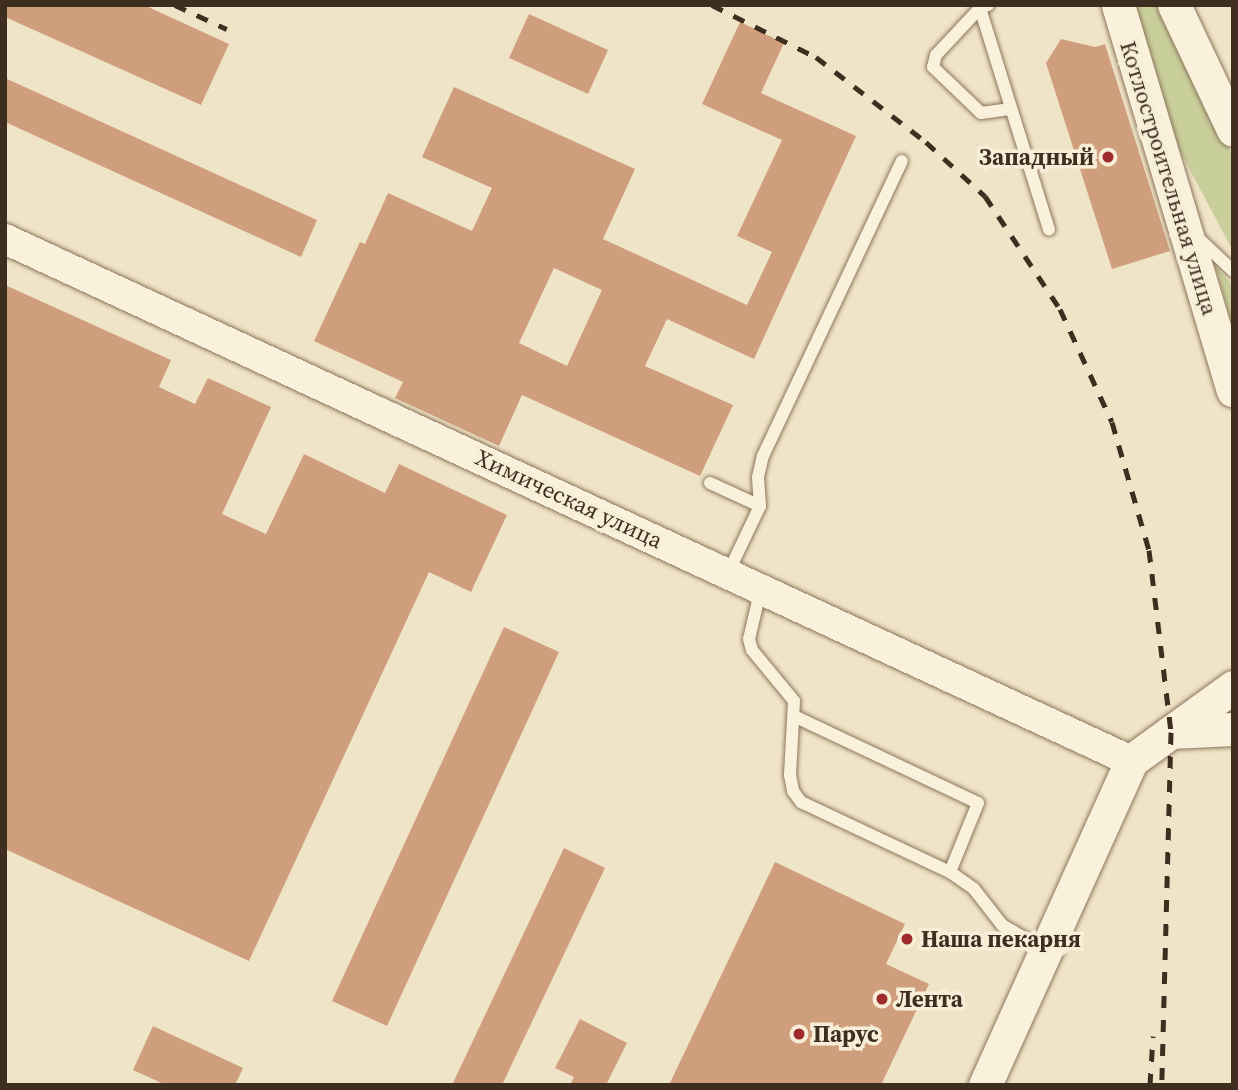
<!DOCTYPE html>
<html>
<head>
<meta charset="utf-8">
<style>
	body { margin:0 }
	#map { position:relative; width:1238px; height:1090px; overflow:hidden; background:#f0e4c8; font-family:"Source Serif 4",serif }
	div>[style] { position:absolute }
	.green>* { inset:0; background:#c9cf9b }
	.building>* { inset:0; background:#cf9f7d }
	.roads { filter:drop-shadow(0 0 2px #8d765c) drop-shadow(0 0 2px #8d765c) }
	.service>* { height:12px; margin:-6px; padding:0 6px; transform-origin:6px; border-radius:6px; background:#faf1dc }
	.tertiary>* { height:30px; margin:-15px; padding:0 15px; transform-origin:15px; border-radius:15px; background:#faf1dc }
	.secondary>* { height:33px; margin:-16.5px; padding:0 16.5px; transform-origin:16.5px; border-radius:16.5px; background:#faf1dc }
	.rail>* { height:5px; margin-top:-2.5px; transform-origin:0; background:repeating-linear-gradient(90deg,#3d2e20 0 12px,transparent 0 24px) }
	.dots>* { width:19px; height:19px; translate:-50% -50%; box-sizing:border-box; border:4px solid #f7eed8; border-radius:50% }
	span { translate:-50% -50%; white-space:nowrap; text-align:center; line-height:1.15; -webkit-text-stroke:7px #f7eed8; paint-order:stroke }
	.poi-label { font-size:23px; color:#3d2e20; font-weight:700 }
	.right { translate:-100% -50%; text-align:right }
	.left { translate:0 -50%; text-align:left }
	.street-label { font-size:23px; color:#3d2e20 }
	.frame { position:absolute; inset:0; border:7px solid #3d2e20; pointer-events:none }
</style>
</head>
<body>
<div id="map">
	<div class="green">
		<div style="clip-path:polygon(1134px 5px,1157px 5px,1233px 157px,1233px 251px,1174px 140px)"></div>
		<div style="clip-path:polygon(1216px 267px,1233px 286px,1233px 330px)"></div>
	</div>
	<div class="building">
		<div style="clip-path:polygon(5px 5px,144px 5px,229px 44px,201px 105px,5px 17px)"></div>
		<div style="clip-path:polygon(529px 14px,608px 50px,588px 94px,509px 58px)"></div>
		<div style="clip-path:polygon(evenodd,740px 22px,784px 43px,761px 93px,856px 136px,754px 359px,667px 319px,645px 366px,733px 405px,700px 476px,522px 395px,499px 446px,395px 398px,403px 382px,314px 341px,360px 242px,365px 244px,388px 193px,472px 231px,492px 188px,422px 157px,454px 87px,635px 169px,603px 239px,747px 305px,772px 252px,737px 236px,782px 140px,702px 104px,740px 22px,554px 268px,602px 290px,567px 366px,519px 343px,554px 268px)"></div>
		<div style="clip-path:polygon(1061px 39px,1095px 47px,1105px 44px,1170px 251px,1112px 269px,1046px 63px)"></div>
		<div style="clip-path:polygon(5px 78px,317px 220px,301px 257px,5px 122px)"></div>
		<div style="clip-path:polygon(5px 285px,171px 360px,159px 387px,195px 404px,208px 378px,271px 407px,222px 514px,266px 534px,304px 454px,385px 493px,399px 464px,507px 515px,471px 592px,429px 572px,249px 961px,5px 849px)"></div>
		<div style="clip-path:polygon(504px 627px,559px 652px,387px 1026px,332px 1001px)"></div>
		<div style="clip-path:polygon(564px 848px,605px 868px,502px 1085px,452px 1085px)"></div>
		<div style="clip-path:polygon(775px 862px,905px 924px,886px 964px,929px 984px,881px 1085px,669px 1085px)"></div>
		<div style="clip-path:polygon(580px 1019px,627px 1043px,606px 1085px,570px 1085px,574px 1077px,555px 1068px)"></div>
		<div style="clip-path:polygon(153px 1026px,243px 1068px,235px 1085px,166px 1085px,133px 1070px)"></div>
	</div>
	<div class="roads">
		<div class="service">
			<div style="left:988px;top:5px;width:9px;rotate:159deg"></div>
			<div style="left:980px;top:8px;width:232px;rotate:72.7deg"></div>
			<div style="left:980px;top:8px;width:64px;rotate:133.1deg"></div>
			<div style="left:936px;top:55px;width:12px;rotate:104deg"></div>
			<div style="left:933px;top:67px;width:66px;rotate:43.8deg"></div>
			<div style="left:981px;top:113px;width:30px;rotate:-8deg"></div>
			<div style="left:1196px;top:236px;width:51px;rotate:43.4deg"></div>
			<div style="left:710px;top:483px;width:55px;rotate:24.7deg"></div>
			<div style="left:728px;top:573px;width:74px;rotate:-64.5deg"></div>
			<div style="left:760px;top:506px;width:29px;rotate:-94deg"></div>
			<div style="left:758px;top:477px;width:22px;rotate:-77deg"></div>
			<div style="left:763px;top:456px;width:326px;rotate:-64.8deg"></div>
			<div style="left:761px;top:588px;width:52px;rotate:103.2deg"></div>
			<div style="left:749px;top:639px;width:11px;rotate:75deg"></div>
			<div style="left:752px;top:650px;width:66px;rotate:50.5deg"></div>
			<div style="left:794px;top:701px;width:74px;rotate:93.1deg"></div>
			<div style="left:790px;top:775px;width:16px;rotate:79deg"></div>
			<div style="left:793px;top:791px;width:14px;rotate:54deg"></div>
			<div style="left:801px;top:802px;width:165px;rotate:25.2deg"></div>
			<div style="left:950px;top:872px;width:29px;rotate:35deg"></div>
			<div style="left:974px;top:889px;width:46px;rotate:52.1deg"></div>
			<div style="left:1002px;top:925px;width:50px;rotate:30.2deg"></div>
			<div style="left:796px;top:717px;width:201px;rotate:25.3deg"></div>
			<div style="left:978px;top:803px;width:74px;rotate:112.1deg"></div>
		</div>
		<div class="tertiary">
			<div style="left:5px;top:239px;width:1241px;rotate:24.87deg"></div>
		</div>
		<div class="secondary">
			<div style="left:1118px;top:5px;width:402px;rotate:73.4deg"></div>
			<div style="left:1174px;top:5px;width:138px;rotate:64.7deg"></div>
			<div style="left:1171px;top:732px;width:62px;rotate:-2.8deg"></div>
			<div style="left:985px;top:1085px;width:355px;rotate:-65.7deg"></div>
			<div style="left:1131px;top:761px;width:126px;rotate:-36deg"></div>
		</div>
	</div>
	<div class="rail">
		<div style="left:175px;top:5px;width:57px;rotate:24.8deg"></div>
		<div style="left:712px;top:5px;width:116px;rotate:26.6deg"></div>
		<div style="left:816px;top:57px;width:139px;rotate:37.7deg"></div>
		<div style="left:926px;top:142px;width:80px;rotate:42.5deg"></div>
		<div style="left:985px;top:196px;width:136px;rotate:56.4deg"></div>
		<div style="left:1060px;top:309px;width:124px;rotate:65.3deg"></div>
		<div style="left:1112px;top:422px;width:133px;rotate:73.9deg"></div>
		<div style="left:1149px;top:550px;width:183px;rotate:83.1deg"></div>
		<div style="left:1171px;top:732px;width:353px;rotate:91.5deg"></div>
		<div style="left:1150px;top:1085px;width:49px;rotate:-86.5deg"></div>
	</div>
	<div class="dots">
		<div style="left:1108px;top:157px;background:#9e2a2b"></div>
		<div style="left:907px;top:939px;background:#9e2a2b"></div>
		<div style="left:882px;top:999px;background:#9e2a2b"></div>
		<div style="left:799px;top:1034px;background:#9e2a2b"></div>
	</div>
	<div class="poi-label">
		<span class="right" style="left:1094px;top:157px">Западный</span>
		<span class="left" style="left:921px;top:939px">Наша пекарня</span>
		<span class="left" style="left:896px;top:999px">Лента</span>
		<span class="left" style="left:813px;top:1034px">Парус</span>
	</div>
	<div class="street-label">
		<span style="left:1169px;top:178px;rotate:73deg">Котлостроительная улица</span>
		<span style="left:569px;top:499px;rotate:25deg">Химическая улица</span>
	</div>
	<div class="frame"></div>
</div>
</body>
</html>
